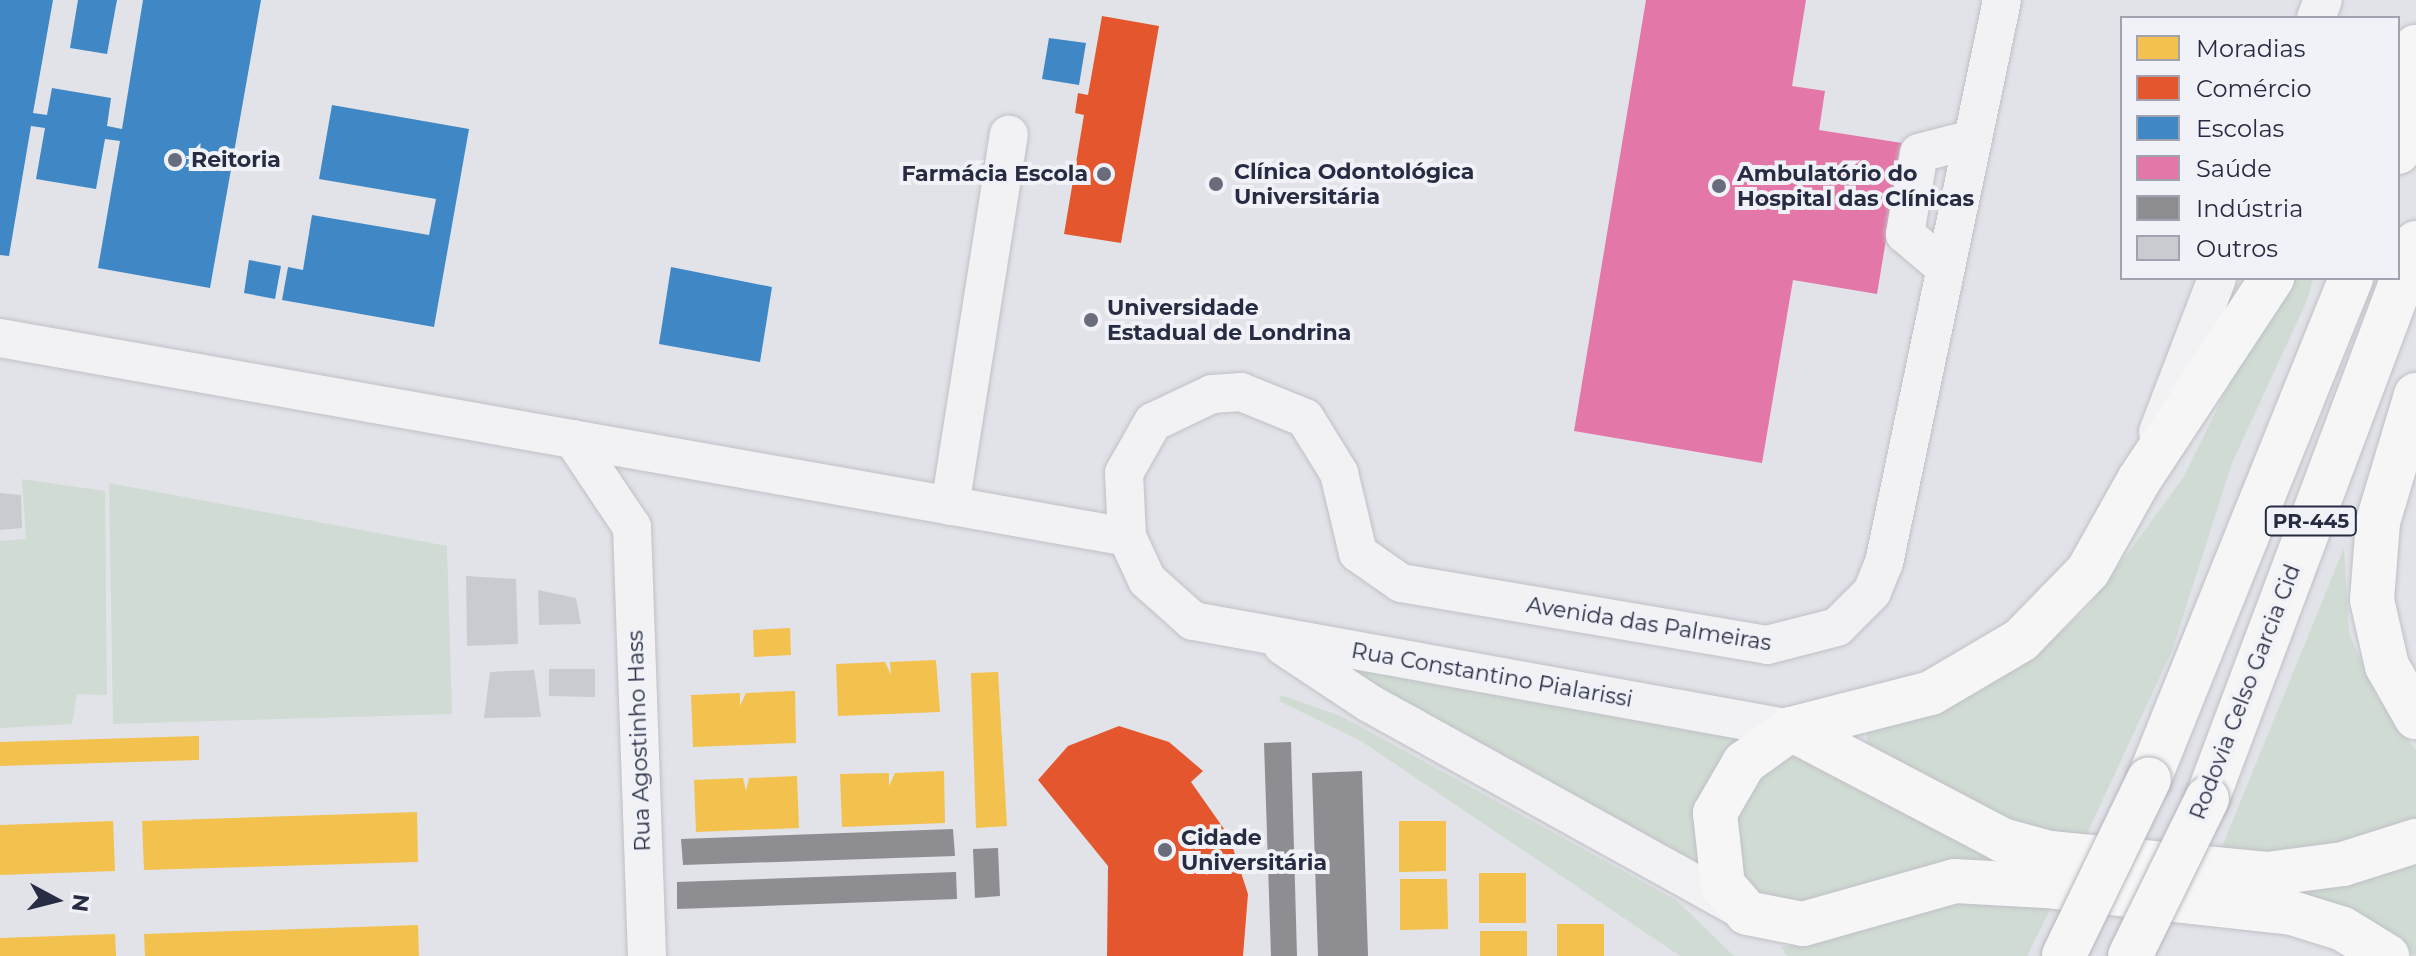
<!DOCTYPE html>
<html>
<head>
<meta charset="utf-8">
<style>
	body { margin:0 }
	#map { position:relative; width:2416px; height:956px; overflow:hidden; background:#e2e3e8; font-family:Montserrat,sans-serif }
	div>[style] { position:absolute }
	.green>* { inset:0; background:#d0dbd3 }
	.homes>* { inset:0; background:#f2c14e }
	.shops>* { inset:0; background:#e4572e }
	.schools>* { inset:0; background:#3f88c5 }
	.health>* { inset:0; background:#e377a8 }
	.industry>* { inset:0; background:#8d8d92 }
	.building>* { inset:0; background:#cacbd0 }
	.roads { filter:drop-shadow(0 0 2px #bfc0c6) drop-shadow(0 0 2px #bfc0c6) }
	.minor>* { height:38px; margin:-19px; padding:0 19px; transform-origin:19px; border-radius:19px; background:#f2f2f4 }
	.major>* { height:44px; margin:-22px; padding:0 22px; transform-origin:22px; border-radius:22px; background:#f6f6f7 }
	.highway>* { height:44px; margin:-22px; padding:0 22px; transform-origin:22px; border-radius:22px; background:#f6f6f7 }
	.bridges { filter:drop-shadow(0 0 2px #b4b6bd) drop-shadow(0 0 2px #b4b6bd) }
	.highway-bridge>* { height:44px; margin:-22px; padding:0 22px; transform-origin:22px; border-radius:22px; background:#f6f6f7 }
	.dots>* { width:22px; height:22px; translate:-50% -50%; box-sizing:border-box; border:4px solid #f0f2f7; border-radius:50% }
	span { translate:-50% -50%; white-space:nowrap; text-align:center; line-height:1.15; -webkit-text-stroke:8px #f0f2f7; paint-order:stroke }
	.shield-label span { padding:2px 6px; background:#f0f2f7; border:2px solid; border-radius:6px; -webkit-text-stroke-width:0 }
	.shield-label { font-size:20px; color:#272c43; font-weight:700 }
	.poi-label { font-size:22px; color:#272c43; font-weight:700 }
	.left { translate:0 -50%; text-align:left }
	.right { translate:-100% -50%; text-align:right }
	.street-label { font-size:22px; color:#272c43 }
	.legend { position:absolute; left:2120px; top:16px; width:280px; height:264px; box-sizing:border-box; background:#f0f2f7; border:2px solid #a0a3af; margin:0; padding:10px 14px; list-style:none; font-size:24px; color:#272c43 }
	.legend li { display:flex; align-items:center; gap:16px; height:40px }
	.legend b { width:40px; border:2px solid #a0a3af }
	.north { position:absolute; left:16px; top:860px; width:80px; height:80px; -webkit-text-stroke:6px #f0f2f7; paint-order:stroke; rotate:97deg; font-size:22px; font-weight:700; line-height:32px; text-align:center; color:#272c43 }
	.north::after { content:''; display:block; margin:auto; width:28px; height:36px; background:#272c43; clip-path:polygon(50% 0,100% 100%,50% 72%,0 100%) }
</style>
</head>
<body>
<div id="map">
	<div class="green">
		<div style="clip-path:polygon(2292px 278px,2313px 278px,2308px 298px,2232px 463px,2172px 651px,2084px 840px,2036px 832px,1896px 766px,1868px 744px,1866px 733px,1941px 710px,2020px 667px,2086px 610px,2183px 478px,2243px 356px)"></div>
		<div style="clip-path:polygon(22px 479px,105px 491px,107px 695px,77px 694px,72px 724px,0 728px,0 541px,26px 539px)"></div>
		<div style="clip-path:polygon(109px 483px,447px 546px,452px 714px,113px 724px)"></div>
		<div style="clip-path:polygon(2344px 548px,2349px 633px,2377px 697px,2416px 750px,2416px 826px,2365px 843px,2217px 859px)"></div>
		<div style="clip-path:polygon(1352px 662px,1739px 737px,1701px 865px,1361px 677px)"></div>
		<div style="clip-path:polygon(1281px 695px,1343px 717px,1676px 900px,1734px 956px,1680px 956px,1361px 741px,1279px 701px)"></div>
		<div style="clip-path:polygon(1792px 757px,1809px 757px,1993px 860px,1789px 907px,1755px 891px,1744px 876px,1733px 820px,1749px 784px)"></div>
		<div style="clip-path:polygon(2416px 861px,2416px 956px,2285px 889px)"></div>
		<div style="clip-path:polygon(1979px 897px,2052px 906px,2027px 956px,1787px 956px,1781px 947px,1828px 941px,1909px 911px)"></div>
	</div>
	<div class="homes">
		<div style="clip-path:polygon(790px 628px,791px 655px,754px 657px,753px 630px)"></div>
		<div style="clip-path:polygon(936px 660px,940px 712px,838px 716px,836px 664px,885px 662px,891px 675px,890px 662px)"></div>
		<div style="clip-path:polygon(998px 672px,1007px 826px,976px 828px,971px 673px)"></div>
		<div style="clip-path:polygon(795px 691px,796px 743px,693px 747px,691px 695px,740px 693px,740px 706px,746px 693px)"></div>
		<div style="clip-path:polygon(199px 736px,199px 760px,0 766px,0 742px)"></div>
		<div style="clip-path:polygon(944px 771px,945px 823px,842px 827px,840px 774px,889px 773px,889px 786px,895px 773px)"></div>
		<div style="clip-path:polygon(797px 776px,799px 828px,696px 832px,694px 780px,743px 778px,746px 791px,749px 778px)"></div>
		<div style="clip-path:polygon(417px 812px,418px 862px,144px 870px,142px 821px)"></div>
		<div style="clip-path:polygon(113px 821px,115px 871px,0 875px,0 825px)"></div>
		<div style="clip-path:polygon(1399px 821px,1446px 821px,1446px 871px,1399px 872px)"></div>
		<div style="clip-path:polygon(1479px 873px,1526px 873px,1526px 923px,1479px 923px)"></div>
		<div style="clip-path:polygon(1400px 879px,1447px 879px,1448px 929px,1400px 930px)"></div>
		<div style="clip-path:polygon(1557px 924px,1604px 924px,1604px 956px,1557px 956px)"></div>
		<div style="clip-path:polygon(418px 925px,419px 956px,145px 956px,144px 934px)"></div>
		<div style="clip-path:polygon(1480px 931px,1527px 931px,1527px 956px,1480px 956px)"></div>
		<div style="clip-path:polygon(115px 934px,116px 956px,0 956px,0 938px)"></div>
	</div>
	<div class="shops">
		<div style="clip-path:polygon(1102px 16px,1159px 26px,1121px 243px,1064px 234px,1084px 115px,1075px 113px,1078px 93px,1088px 95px)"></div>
		<div style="clip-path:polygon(1119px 726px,1169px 742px,1203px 771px,1191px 782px,1229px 836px,1248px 894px,1243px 956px,1107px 956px,1108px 866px,1038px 780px,1068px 746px)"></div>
	</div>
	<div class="schools">
		<div style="clip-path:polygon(0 0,53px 0,33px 113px,47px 115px,52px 88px,111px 98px,107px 126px,122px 129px,143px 0,261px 0,210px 288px,98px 268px,120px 141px,105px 139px,96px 189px,36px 179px,45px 128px,31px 126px,9px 256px,0 255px)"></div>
		<div style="clip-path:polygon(78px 0,117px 0,107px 54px,70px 48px)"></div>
		<div style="clip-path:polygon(1049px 38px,1086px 43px,1079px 85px,1042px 79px)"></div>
		<div style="clip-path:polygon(332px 105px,469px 129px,434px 327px,282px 300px,288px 267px,303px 270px,312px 215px,429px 235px,436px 199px,319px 179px)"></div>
		<div style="clip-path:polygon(249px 260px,281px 266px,275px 299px,244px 293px)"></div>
		<div style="clip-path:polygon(671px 267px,772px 287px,760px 362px,659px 344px)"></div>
	</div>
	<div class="health">
		<div style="clip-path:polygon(1646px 0,1806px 0,1792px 86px,1825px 91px,1819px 130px,1902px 143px,1877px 294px,1793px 280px,1762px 463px,1574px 431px)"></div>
	</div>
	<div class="industry">
		<div style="clip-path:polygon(1291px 742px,1297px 956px,1271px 956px,1264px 743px)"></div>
		<div style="clip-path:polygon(1362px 771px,1368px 956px,1318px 956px,1312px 773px)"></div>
		<div style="clip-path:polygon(953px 829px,955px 856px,683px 865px,681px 839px)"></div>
		<div style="clip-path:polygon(998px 848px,1000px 896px,975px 898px,973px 849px)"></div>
		<div style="clip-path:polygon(956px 872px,957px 899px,677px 909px,677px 882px)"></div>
	</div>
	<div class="building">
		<div style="clip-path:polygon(0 493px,21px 495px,22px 528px,0 530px)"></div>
		<div style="clip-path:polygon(466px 576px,516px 579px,518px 644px,467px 646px)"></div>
		<div style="clip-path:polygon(538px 590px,576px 598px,581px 624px,539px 625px)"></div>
		<div style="clip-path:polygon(549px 669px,595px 669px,595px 697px,549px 696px)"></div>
		<div style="clip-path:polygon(534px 670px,541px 717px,484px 718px,490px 672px)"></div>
	</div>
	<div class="roads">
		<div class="minor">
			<div style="left:2316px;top:18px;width:19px;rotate:-69deg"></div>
			<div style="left:1944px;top:267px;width:51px;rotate:-139.8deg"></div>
			<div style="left:1905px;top:234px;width:82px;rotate:-80.2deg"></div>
			<div style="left:1919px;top:153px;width:52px;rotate:-14.6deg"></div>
			<div style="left:0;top:338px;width:1144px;rotate:10.01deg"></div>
			<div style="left:2158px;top:432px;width:165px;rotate:-69deg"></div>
			<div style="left:573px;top:439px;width:106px;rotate:56.2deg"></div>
			<div style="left:632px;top:527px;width:429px;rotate:88deg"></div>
			<div style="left:950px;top:506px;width:376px;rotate:-81deg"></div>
			<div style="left:1283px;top:646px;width:103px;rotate:33.5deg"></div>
			<div style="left:1369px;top:703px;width:431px;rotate:29deg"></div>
			<div style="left:1791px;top:729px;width:608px;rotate:-169.76deg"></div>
			<div style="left:1193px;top:621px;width:62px;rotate:-138.3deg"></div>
			<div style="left:1147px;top:580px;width:47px;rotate:-114.9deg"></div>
			<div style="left:1127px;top:537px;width:64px;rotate:-92.7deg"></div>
			<div style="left:1124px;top:473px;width:59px;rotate:-60.4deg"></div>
			<div style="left:1153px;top:422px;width:65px;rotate:-25.4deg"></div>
			<div style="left:1212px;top:394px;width:29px;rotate:-4deg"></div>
			<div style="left:1241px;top:392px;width:69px;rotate:22.1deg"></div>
			<div style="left:1305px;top:418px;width:65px;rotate:58.3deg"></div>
			<div style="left:1339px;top:473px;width:82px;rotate:76.6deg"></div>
			<div style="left:1358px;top:553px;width:52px;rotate:34.9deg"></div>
			<div style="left:1401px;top:583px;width:371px;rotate:9.6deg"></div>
			<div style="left:1767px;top:645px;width:72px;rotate:-14.4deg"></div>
			<div style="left:1837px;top:627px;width:49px;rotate:-45deg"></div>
			<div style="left:1872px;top:592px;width:31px;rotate:-68deg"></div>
			<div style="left:1884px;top:563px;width:575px;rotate:-78.16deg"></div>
		</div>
		<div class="major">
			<div style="left:2416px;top:395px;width:133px;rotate:106.7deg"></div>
			<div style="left:2378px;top:522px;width:78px;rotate:94.4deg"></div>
			<div style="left:2372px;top:600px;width:68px;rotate:77.2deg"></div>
			<div style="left:2387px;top:666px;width:59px;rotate:60.4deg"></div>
			<div style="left:2139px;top:480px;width:104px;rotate:119.3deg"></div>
			<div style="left:2088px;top:571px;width:96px;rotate:134.2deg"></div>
			<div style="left:2021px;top:640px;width:104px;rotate:149.5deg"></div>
			<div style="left:1931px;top:693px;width:145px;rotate:165.6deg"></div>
			<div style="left:1791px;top:729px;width:58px;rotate:144.1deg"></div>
			<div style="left:1744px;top:763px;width:58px;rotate:120.1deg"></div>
			<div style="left:1715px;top:813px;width:72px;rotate:83.7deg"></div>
			<div style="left:1723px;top:885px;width:37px;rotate:49deg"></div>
			<div style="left:1747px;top:913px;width:57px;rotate:11.1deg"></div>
			<div style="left:1803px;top:924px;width:158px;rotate:-15.8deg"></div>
			<div style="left:1955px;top:881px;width:90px;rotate:3.2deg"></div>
			<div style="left:2045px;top:886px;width:248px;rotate:6.2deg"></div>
			<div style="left:2292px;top:913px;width:53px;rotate:17.4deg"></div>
			<div style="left:2343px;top:929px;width:52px;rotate:31.5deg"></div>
			<div style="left:1791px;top:729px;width:238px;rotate:27.7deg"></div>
			<div style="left:2002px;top:840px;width:50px;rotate:15.2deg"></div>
			<div style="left:2050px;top:853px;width:218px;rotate:5.5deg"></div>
			<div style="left:2267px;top:874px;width:77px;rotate:-7.5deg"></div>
			<div style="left:2343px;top:864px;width:77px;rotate:-17.5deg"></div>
		</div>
		<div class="highway">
			<div style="left:2398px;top:78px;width:36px;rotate:-60deg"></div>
			<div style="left:2398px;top:152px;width:51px;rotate:-69.4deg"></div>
			<div style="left:2139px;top:480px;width:242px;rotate:-56.6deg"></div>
			<div style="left:2149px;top:779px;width:540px;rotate:-68.04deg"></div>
			<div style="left:2207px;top:799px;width:594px;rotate:-69.4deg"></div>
		</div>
	</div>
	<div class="bridges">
		<div class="highway-bridge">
			<div style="left:2064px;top:955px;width:195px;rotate:-64.2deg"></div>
			<div style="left:2130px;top:956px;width:175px;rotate:-63.9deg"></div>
		</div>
	</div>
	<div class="dots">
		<div style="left:175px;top:160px;background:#686c7d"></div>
		<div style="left:1104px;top:174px;background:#686c7d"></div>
		<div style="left:1216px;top:184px;background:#686c7d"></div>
		<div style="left:1719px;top:186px;background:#686c7d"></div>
		<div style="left:1091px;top:320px;background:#686c7d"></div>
		<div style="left:1165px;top:850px;background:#686c7d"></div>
	</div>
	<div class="shield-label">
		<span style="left:2311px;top:521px">PR-445</span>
	</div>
	<div class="poi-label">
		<span class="left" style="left:191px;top:160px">Reitoria</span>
		<span class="left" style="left:1234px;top:184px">Clínica Odontológica<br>Universitária</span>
		<span class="left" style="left:1737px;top:186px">Ambulatório do<br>Hospital das Clínicas</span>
		<span class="right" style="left:1088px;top:174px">Farmácia Escola</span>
		<span class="left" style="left:1107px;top:320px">Universidade<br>Estadual de Londrina</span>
		<span class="left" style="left:1181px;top:850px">Cidade<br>Universitária</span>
	</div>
	<div class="street-label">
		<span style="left:1649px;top:624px;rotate:9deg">Avenida das Palmeiras</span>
		<span style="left:1492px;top:675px;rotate:10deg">Rua Constantino Pialarissi</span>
		<span style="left:2245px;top:692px;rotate:-69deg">Rodovia Celso Garcia Cid</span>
		<span style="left:639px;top:741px;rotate:-92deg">Rua Agostinho Hass</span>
	</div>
	<ul class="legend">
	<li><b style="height:22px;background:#f2c14e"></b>Moradias</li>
	<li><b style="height:22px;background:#e4572e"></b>Comércio</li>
	<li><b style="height:22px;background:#3f88c5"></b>Escolas</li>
	<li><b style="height:22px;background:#e377a8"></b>Saúde</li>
	<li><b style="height:22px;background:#8d8d92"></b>Indústria</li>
	<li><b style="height:22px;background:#cacbd0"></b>Outros</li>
	</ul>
	<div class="north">N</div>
</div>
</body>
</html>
